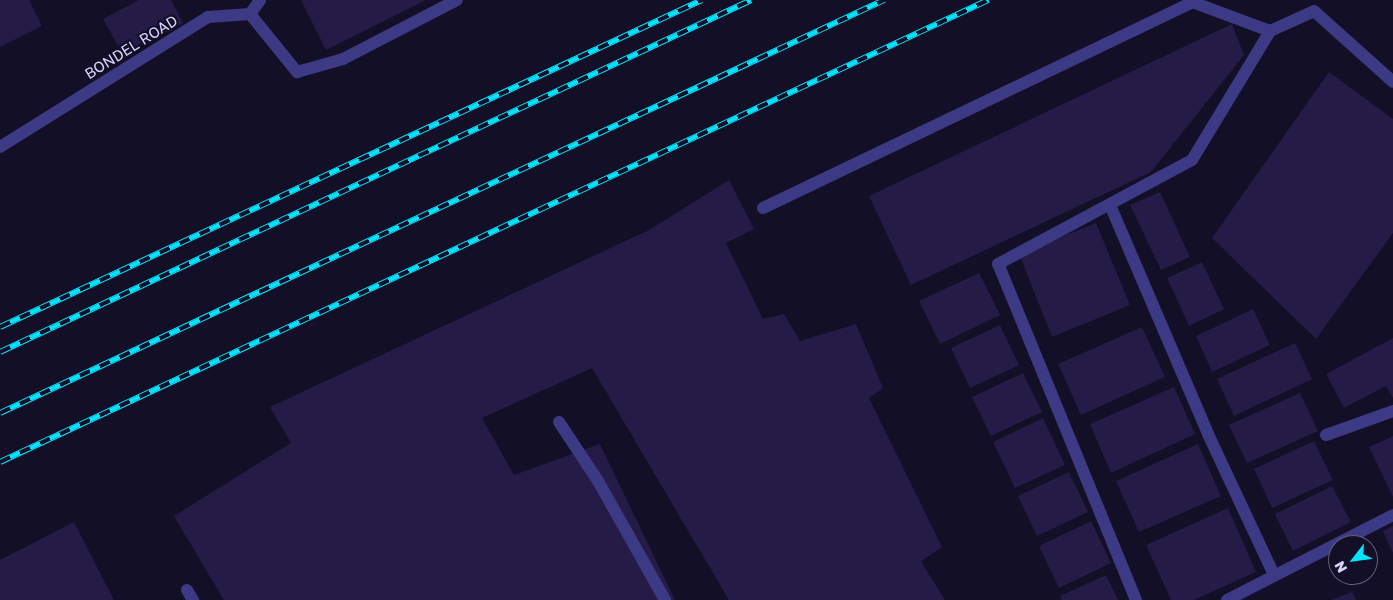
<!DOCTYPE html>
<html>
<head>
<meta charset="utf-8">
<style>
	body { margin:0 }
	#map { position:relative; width:1393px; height:600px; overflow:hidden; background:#130f26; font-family:"Golos Text",sans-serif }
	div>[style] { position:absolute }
	.building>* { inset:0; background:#241b47 }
	.minor>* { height:12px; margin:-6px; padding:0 6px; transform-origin:6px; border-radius:6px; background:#3d3a85 }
	.rail>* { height:5.5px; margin-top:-2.75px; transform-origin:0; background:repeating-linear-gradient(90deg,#130f26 0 11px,#00e5ff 0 22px); box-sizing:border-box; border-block:1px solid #00e5ff }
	span { translate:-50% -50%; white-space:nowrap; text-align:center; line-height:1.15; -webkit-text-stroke:4.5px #130f26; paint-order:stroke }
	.street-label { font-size:15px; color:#d9d4ff }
	.north { position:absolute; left:1328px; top:535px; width:50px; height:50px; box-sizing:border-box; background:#130f26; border:1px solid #625e7d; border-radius:50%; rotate:240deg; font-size:14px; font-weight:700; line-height:20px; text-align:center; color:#d9d4ff }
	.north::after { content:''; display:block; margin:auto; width:18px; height:22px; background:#00e5ff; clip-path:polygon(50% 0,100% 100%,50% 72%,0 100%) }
</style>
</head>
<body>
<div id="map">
	<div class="building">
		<div style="clip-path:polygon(0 0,29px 0,42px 26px,0 47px)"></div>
		<div style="clip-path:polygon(139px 0,171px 0,183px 23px,123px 55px,103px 19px)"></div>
		<div style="clip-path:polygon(301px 0,426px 0,326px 50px)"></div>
		<div style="clip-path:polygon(1232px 24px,1244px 55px,1151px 172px,911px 285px,869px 196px)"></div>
		<div style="clip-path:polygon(1329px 72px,1393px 119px,1393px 233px,1316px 339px,1212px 238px)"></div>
		<div style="clip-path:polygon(729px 180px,754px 229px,726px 243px,763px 319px,784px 314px,800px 341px,856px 324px,883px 388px,869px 398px,942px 547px,921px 561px,945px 600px,729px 600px,592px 368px,482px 418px,514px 475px,600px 444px,675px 600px,224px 600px,174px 516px,291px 443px,270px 407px,649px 230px)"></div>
		<div style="clip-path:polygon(1160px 192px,1190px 257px,1161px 270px,1130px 205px)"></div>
		<div style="clip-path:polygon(1096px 223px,1130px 305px,1052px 337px,1019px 254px)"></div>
		<div style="clip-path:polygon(1202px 262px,1224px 309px,1189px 326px,1167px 278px)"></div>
		<div style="clip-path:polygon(979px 273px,1000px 315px,940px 344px,919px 301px)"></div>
		<div style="clip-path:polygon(1253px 309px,1270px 345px,1212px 372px,1196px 336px)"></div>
		<div style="clip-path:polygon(1000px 325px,1019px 365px,970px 388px,951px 348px)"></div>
		<div style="clip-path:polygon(1142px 327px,1165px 377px,1081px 415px,1058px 364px)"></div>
		<div style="clip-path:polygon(1393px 338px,1393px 398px,1386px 386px,1344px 408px,1326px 374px)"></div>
		<div style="clip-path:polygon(1295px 343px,1312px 379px,1234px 416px,1217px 379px)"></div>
		<div style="clip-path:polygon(1023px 373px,1042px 412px,991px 436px,972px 397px)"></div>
		<div style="clip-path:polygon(1174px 387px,1195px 434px,1111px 473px,1090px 424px)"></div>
		<div style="clip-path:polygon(1300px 393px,1318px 431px,1247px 463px,1229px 425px)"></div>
		<div style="clip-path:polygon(1043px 418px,1065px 465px,1015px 488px,993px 442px)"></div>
		<div style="clip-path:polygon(1393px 436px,1393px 497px,1369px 447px)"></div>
		<div style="clip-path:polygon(1314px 441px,1333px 480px,1272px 508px,1254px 469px)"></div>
		<div style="clip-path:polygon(1198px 444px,1221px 496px,1139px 532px,1116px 481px)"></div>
		<div style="clip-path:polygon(1069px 472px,1088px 512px,1037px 536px,1018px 496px)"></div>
		<div style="clip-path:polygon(1332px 486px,1351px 522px,1293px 551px,1275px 514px)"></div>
		<div style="clip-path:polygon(1228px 508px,1256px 572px,1194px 600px,1171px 600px,1146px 545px)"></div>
		<div style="clip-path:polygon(1091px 521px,1111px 563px,1059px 588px,1039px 546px)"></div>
		<div style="clip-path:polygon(74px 522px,114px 600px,0 600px,0 560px)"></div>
		<div style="clip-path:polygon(1393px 526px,1393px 553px,1383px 531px)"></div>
		<div style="clip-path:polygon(1106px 575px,1118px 600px,1062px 600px,1060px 596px)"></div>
		<div style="clip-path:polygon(1352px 592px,1356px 600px,1331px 600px)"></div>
	</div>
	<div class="minor">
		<div style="left:250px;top:14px;width:17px;rotate:-54deg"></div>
		<div style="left:0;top:147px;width:245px;rotate:-32deg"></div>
		<div style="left:208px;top:17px;width:42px;rotate:-4.1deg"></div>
		<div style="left:250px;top:14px;width:75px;rotate:51deg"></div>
		<div style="left:297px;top:72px;width:48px;rotate:-15.8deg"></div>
		<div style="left:343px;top:59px;width:128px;rotate:-27.4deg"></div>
		<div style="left:1110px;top:205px;width:249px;rotate:66.8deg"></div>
		<div style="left:1208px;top:434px;width:156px;rotate:64.9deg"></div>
		<div style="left:763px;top:208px;width:476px;rotate:-25.6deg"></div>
		<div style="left:1192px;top:2px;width:83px;rotate:20.4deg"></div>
		<div style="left:559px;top:422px;width:71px;rotate:56.5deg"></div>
		<div style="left:598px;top:481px;width:137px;rotate:60.6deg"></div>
		<div style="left:1326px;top:435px;width:71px;rotate:-19.7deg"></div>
		<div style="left:187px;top:590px;width:12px;rotate:59deg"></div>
		<div style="left:1136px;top:600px;width:363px;rotate:-112.3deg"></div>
		<div style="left:998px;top:264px;width:220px;rotate:-28.2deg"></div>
		<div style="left:1192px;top:160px;width:151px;rotate:-58.8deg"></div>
		<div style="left:1270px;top:31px;width:48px;rotate:-24.4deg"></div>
		<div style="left:1314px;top:11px;width:106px;rotate:41.9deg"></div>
		<div style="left:1227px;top:600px;width:186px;rotate:-27.1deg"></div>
	</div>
	<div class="rail">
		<div style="left:0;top:327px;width:774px;rotate:-24.98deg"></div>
		<div style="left:0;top:352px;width:829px;rotate:-25.11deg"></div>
		<div style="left:0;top:413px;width:976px;rotate:-25.04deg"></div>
		<div style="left:0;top:462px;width:1091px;rotate:-25.06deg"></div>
	</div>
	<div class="street-label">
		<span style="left:131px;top:47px;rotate:-32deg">BONDEL ROAD</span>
	</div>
	<div class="north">N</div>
</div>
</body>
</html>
